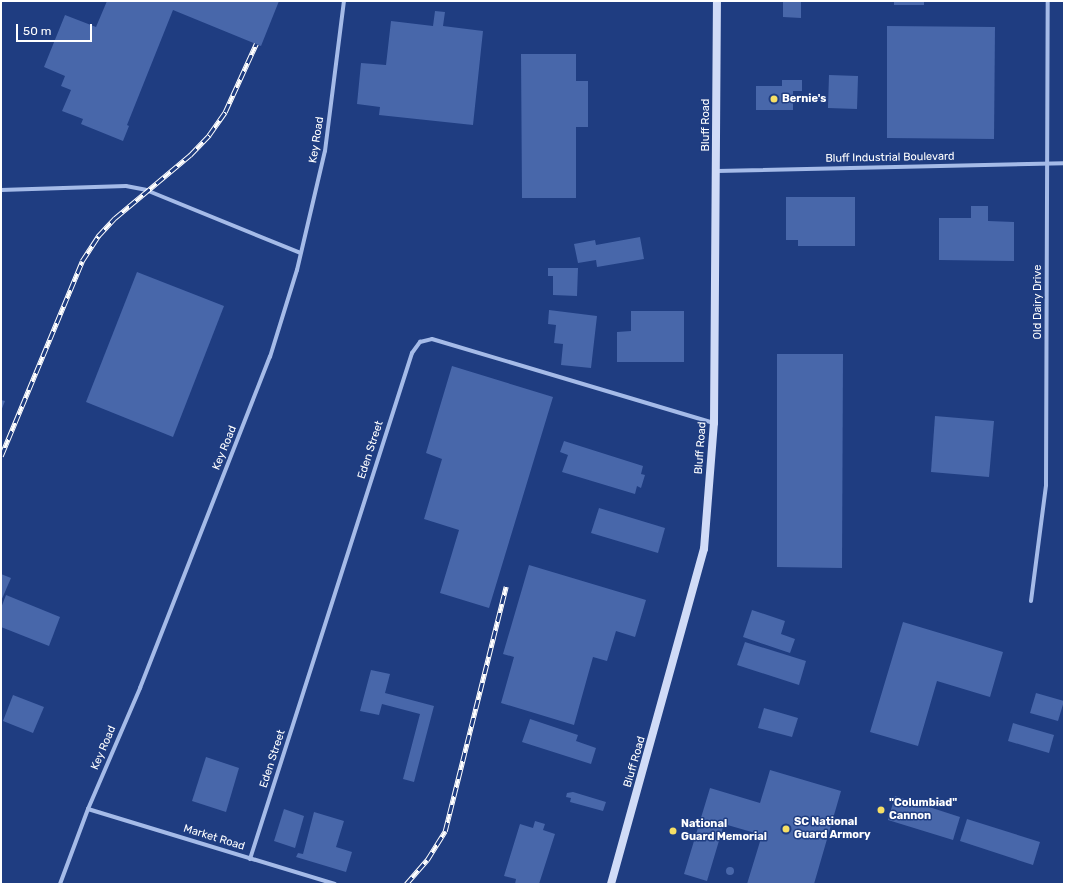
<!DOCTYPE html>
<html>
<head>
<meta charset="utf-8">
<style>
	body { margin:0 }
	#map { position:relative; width:1065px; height:885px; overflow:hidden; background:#1f3d81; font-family:Rubik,sans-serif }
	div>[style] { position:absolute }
	.building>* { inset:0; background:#4867aa }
	.round { border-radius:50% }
	.minor>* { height:4px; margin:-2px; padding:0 2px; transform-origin:2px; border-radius:2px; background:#a5bbe8 }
	.secondary>* { height:8px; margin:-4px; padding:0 4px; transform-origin:4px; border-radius:4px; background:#d0dbf7 }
	.rail>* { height:4.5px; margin-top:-2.25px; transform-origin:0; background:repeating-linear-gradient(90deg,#1f3d81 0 9px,#fff 0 18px); box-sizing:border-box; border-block:1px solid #fff }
	.dots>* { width:11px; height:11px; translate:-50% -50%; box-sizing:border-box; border:2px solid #1f3d81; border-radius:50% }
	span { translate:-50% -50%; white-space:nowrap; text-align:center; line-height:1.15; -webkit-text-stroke:3px #1f3d81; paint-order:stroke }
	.poi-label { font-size:11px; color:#fff; font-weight:700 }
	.left { translate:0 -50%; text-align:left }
	.street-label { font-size:11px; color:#fff }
	.frame { position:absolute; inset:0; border:2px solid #fff; pointer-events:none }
	.scale { position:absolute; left:16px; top:24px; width:76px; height:18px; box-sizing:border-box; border:2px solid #fff; border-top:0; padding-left:5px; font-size:12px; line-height:14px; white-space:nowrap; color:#fff; -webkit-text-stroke:3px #1f3d81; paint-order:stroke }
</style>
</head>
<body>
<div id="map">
	<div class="building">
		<div style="clip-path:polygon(107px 1px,279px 1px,261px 46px,173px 10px,127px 125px,129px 126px,123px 141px,81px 124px,83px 119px,62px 111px,71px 90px,61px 86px,65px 76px,44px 67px,65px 15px,96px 27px)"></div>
		<div style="clip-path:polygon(783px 1px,801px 1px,801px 18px,783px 17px)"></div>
		<div style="clip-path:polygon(894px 1px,924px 1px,924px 5px,894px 5px)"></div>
		<div style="clip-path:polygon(435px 11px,445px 12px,443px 26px,483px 31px,473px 125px,379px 115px,380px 107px,357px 104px,361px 63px,386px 65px,391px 21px,433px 26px)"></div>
		<div style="clip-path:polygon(887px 26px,995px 27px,994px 139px,887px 138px)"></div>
		<div style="clip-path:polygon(521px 54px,576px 54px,576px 81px,588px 81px,588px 127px,576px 127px,576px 198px,522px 198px)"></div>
		<div style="clip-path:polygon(829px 75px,858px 76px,857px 109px,828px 108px)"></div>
		<div style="clip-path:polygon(782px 80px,802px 80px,802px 91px,793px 91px,793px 110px,756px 110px,756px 86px,782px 86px)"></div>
		<div style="clip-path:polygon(786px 197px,855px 197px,855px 246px,798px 246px,798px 240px,786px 240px)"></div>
		<div style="clip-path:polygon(971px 206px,988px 206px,988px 221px,1014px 222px,1014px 261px,939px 260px,939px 218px,971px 218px)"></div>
		<div style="clip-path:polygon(640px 237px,644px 259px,597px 267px,596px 260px,578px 263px,574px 244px,595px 240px,596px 245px)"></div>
		<div style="clip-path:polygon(548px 268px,578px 268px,577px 296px,553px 295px,553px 276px,548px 276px)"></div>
		<div style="clip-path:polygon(137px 272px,224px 306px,173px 437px,86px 402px)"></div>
		<div style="clip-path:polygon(549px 310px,597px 316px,591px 368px,561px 365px,563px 344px,554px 343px,556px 325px,548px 324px)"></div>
		<div style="clip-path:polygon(631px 311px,684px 311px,684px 362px,617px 362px,617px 332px,631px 331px)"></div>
		<div style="clip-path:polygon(777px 354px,843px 354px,842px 568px,777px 567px)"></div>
		<div style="clip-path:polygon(452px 366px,553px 397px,489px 608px,440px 593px,459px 530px,424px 519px,442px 459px,426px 453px)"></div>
		<div style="clip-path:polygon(1px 400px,5px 401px,1px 411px)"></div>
		<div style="clip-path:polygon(935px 416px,994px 421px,989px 477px,931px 472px)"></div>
		<div style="clip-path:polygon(564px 441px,643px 466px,641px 474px,645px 475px,641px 488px,637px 486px,635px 494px,562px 472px,568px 455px,560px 452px)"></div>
		<div style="clip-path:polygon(599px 508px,665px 528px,658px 553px,591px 533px)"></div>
		<div style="clip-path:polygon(529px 565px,646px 600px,635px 637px,616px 631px,607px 661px,593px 657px,574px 725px,501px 703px,514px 657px,503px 654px)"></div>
		<div style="clip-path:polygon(1px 574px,11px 578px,1px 601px)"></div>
		<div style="clip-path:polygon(6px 595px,60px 617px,49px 646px,1px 627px,1px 608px)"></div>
		<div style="clip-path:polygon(752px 610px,785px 621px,781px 634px,795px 639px,790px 653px,743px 637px)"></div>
		<div style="clip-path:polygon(903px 622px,1003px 652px,990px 697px,937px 681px,918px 746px,870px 732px)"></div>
		<div style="clip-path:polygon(745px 642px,806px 661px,799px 685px,737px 665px)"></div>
		<div style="clip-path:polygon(371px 670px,390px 674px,385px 693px,434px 706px,414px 782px,403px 779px,420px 714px,382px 704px,379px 715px,360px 711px)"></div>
		<div style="clip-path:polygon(1036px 693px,1064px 701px,1058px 721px,1030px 713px)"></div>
		<div style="clip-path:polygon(13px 695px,44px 707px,33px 733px,3px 721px)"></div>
		<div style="clip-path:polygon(764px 708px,798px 718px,792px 737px,758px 728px)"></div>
		<div style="clip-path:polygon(530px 719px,578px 735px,576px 741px,596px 748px,591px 764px,522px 742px)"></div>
		<div style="clip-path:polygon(1013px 723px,1054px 735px,1049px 753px,1008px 741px)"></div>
		<div style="clip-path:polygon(206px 757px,239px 768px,226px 812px,192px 801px)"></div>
		<div style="clip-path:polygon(770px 770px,841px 791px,814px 884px,747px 884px,762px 835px,724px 824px,707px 881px,684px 874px,710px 788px,760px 803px)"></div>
		<div style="clip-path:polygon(573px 792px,606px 802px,603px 811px,570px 802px,571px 798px,566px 797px,567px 793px)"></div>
		<div style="clip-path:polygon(895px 796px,960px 817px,953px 840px,888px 820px)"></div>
		<div style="clip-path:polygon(284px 809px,304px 816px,295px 848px,274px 841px)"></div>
		<div style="clip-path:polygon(314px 812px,344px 821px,336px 847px,352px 852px,346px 872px,296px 857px,298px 853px,303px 854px)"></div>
		<div style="clip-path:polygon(967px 819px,1040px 842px,1033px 865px,960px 841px)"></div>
		<div style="clip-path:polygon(535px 821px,545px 824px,543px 830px,555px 834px,539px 884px,515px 884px,516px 879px,504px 876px,520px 824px,533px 828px)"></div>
		<div class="round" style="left:726px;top:867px;width:8px;height:8px"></div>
	</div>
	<div class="minor">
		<div style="left:717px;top:171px;width:347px;rotate:-1.3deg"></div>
		<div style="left:1px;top:190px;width:125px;rotate:-1.8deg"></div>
		<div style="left:126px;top:186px;width:20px;rotate:11deg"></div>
		<div style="left:146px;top:190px;width:166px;rotate:22.2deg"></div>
		<div style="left:1031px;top:601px;width:117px;rotate:-82.6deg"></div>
		<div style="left:1046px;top:485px;width:484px;rotate:-89.8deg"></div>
		<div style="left:88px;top:809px;width:258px;rotate:16.9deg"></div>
		<div style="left:250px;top:859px;width:531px;rotate:-72.25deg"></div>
		<div style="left:412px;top:353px;width:14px;rotate:-54deg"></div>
		<div style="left:420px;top:342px;width:12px;rotate:-14deg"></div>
		<div style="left:432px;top:339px;width:294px;rotate:16.6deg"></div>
		<div style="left:60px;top:884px;width:80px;rotate:-69.5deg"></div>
		<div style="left:88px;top:809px;width:132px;rotate:-66.7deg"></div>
		<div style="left:140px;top:688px;width:356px;rotate:-68.6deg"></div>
		<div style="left:270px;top:357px;width:91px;rotate:-72.8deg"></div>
		<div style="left:297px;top:270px;width:122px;rotate:-76.8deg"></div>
		<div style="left:325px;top:151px;width:151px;rotate:-82.8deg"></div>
	</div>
	<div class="secondary">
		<div style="left:611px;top:884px;width:348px;rotate:-74.5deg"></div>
		<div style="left:704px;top:549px;width:126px;rotate:-85.5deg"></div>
		<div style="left:714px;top:423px;width:422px;rotate:-89.6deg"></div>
	</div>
	<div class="rail">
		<div style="left:1px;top:456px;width:211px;rotate:-67.4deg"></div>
		<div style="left:82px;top:261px;width:30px;rotate:-57deg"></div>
		<div style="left:98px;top:236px;width:25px;rotate:-47deg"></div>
		<div style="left:115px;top:218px;width:98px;rotate:-40deg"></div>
		<div style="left:190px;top:155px;width:28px;rotate:-46deg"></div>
		<div style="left:209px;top:135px;width:28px;rotate:-55deg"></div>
		<div style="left:225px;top:112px;width:75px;rotate:-65.5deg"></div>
		<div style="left:406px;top:884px;width:32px;rotate:-49deg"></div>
		<div style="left:427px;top:860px;width:34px;rotate:-58deg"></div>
		<div style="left:445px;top:831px;width:252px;rotate:-76deg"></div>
	</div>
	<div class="dots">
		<div style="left:774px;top:99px;background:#f6df65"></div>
		<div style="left:881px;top:810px;background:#f6df65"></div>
		<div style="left:786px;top:829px;background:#f6df65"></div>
		<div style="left:673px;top:831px;background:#f6df65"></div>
	</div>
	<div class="poi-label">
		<span class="left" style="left:782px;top:99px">Bernie's</span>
		<span class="left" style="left:889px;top:810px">"Columbiad"<br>Cannon</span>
		<span class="left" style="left:794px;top:829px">SC National<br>Guard Armory</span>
		<span class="left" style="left:681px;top:831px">National<br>Guard Memorial</span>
	</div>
	<div class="street-label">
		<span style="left:706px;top:125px;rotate:-90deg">Bluff Road</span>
		<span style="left:317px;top:140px;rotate:-81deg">Key Road</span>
		<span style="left:890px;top:158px;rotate:-1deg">Bluff Industrial Boulevard</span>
		<span style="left:1038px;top:302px;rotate:-90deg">Old Dairy Drive</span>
		<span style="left:225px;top:448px;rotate:-68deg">Key Road</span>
		<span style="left:701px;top:448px;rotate:-86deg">Bluff Road</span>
		<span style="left:371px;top:450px;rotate:-72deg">Eden Street</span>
		<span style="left:104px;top:748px;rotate:-67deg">Key Road</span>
		<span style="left:273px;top:759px;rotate:-72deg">Eden Street</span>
		<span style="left:635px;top:762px;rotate:-74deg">Bluff Road</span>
		<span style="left:214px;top:838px;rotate:17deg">Market Road</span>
	</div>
	<div class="frame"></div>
	<div class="scale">50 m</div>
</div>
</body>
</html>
